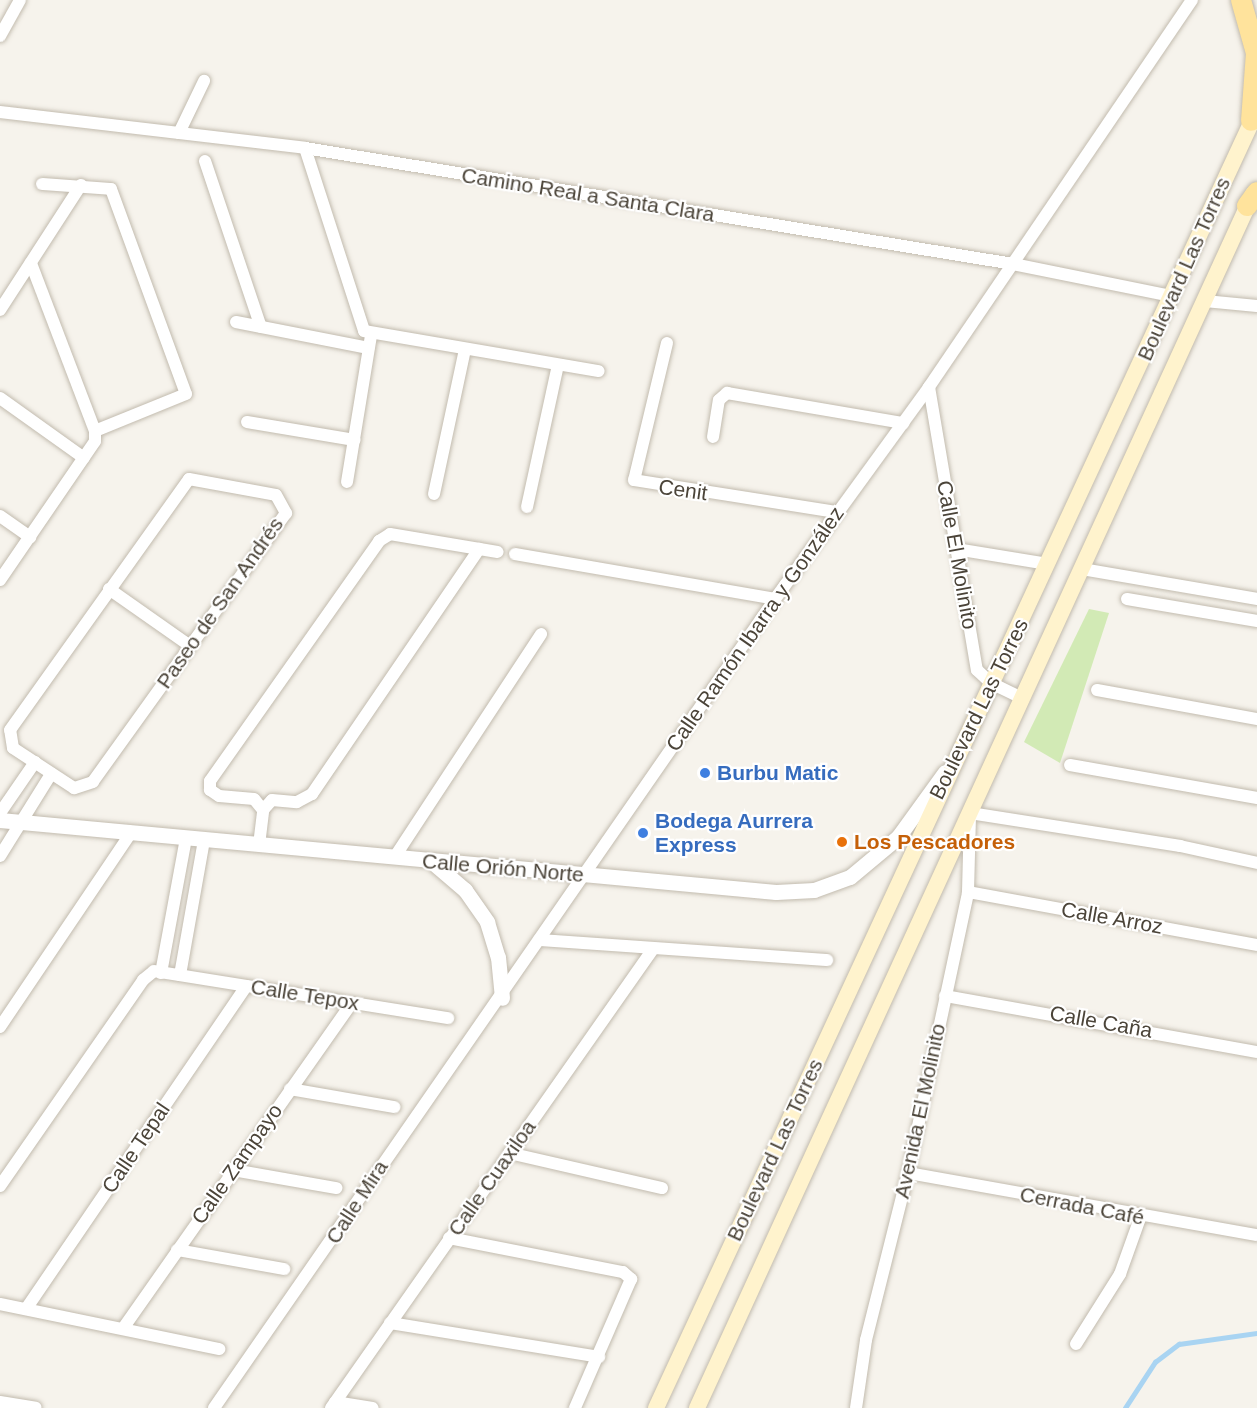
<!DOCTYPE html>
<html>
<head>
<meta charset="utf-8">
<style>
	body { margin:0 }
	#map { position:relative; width:1257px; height:1408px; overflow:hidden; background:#f6f3ec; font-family:Arial,sans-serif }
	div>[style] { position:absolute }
	.green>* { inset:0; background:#d2eab5 }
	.stream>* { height:4.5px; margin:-2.25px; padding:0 2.25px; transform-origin:2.25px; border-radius:2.25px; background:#a9d4f2 }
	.roads { filter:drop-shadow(0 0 2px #c2bbae) drop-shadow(0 0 2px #c2bbae) }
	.minor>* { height:12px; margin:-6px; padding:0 6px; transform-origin:6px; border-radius:6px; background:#fff }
	.tertiary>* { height:15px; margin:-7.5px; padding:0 7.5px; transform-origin:7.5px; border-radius:7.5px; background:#fff }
	.secondary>* { height:16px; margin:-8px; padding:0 8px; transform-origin:8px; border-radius:8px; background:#fff3cd }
	.primary>* { height:20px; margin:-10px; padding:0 10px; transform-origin:10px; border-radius:10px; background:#ffe39c }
	.dots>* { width:16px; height:16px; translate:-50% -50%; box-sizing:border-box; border:3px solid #fff; border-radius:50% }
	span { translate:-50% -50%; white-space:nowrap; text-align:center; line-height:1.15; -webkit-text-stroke:4.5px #fff; paint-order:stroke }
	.street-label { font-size:21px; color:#4b4439 }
	.shop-label { font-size:21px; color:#366cbe; font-weight:700 }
	.left { translate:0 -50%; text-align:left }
	.food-label { font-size:21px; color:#c56008; font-weight:700 }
</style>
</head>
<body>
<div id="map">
	<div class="green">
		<div style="clip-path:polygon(1089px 609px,1109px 613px,1060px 763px,1024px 742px)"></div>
	</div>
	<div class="stream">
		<div style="left:1125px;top:1408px;width:55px;rotate:-56.9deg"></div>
		<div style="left:1155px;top:1362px;width:30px;rotate:-37deg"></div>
		<div style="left:1179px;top:1344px;width:79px;rotate:-8deg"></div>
	</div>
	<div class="roads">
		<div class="minor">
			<div style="left:0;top:36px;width:41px;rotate:-60.9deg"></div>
			<div style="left:0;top:112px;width:307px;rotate:6.7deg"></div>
			<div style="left:305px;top:148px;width:717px;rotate:9.3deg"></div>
			<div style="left:1013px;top:264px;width:162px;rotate:11.4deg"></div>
			<div style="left:179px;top:133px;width:58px;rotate:-64.3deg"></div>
			<div style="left:305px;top:148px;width:192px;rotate:72.1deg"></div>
			<div style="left:364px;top:331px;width:238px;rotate:9.7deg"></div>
			<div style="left:205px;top:161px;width:175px;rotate:71.4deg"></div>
			<div style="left:42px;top:184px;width:69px;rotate:4.1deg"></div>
			<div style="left:111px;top:189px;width:218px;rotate:69.9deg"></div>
			<div style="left:186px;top:394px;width:98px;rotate:157.9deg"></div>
			<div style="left:1205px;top:301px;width:52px;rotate:5.5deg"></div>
			<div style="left:0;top:310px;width:149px;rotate:-57.1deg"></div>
			<div style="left:236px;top:322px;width:135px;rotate:11.1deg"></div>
			<div style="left:667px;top:343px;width:141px;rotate:103.5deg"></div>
			<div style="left:634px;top:480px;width:205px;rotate:9deg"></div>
			<div style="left:929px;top:387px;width:287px;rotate:80.4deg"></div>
			<div style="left:977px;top:670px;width:19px;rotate:43deg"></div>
			<div style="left:991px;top:683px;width:34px;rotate:26deg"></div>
			<div style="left:0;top:398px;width:103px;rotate:35.5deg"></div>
			<div style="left:247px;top:422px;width:109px;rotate:9.5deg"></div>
			<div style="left:713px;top:437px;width:37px;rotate:-81deg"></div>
			<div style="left:719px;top:400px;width:11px;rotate:-41deg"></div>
			<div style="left:727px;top:393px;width:179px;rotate:9.7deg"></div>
			<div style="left:189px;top:479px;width:88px;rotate:10.4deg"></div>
			<div style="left:276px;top:495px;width:21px;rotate:61deg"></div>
			<div style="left:286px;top:513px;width:331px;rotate:125.7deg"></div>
			<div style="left:93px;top:782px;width:20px;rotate:162deg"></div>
			<div style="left:74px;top:788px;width:73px;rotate:-146.7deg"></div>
			<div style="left:13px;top:748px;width:18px;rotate:-99deg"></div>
			<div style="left:10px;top:730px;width:308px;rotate:-54.5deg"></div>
			<div style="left:347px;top:482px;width:149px;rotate:-80.7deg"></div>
			<div style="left:434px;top:494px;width:147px;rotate:-77.9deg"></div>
			<div style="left:527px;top:507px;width:145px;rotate:-77.7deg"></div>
			<div style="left:0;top:516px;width:37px;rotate:35deg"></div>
			<div style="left:956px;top:549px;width:93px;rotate:9.3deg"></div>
			<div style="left:515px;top:554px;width:264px;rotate:9.8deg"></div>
			<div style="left:1082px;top:569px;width:178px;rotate:9.7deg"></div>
			<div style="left:0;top:580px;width:168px;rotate:-55.6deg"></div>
			<div style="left:95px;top:441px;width:10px;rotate:-90deg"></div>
			<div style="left:95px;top:431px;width:180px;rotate:-110.9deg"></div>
			<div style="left:109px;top:589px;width:99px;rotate:35.1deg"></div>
			<div style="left:1127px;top:599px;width:132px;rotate:9.6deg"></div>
			<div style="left:1097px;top:690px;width:163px;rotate:10.3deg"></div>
			<div style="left:1070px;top:765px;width:190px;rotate:10deg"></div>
			<div style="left:263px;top:810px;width:14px;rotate:-129deg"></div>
			<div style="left:254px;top:799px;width:35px;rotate:-175deg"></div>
			<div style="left:219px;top:796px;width:11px;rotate:-146deg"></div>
			<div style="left:210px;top:790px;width:9px;rotate:-90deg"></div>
			<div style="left:210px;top:781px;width:294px;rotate:-54.8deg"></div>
			<div style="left:379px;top:541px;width:13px;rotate:-32deg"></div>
			<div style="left:390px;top:534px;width:109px;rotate:9.5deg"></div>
			<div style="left:0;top:813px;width:62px;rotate:-55.5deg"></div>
			<div style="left:259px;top:845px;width:35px;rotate:-83deg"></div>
			<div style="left:263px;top:810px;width:13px;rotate:-48deg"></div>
			<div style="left:272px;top:800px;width:25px;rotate:5deg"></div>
			<div style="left:297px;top:802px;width:17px;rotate:-28deg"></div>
			<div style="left:312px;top:794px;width:297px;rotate:-55.7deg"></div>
			<div style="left:0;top:856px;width:97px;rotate:-58.1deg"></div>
			<div style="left:394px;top:858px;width:268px;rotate:-56.7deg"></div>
			<div style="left:968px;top:892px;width:294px;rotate:10.4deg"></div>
			<div style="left:539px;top:940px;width:289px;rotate:4deg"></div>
			<div style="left:161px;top:973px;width:137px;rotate:-79.5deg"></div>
			<div style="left:180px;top:975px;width:137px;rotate:-79.9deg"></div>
			<div style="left:945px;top:996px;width:317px;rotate:10.2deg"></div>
			<div style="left:0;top:1027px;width:234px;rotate:-56deg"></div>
			<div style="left:290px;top:1089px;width:106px;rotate:9.8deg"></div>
			<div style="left:509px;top:1153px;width:157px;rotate:12.9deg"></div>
			<div style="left:233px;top:1170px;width:105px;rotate:9.9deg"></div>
			<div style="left:908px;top:1173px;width:354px;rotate:10.1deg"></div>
			<div style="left:0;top:1186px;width:251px;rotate:-55.2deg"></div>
			<div style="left:143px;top:980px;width:14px;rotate:-39deg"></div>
			<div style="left:154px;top:971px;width:298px;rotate:9.1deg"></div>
			<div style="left:449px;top:1238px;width:177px;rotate:11.1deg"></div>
			<div style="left:623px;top:1272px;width:11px;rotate:41deg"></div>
			<div style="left:631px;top:1279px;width:141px;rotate:113.5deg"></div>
			<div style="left:177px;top:1250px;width:109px;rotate:10.1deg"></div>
			<div style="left:0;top:1304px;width:224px;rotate:11.6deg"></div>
			<div style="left:26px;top:1309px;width:391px;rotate:-55.7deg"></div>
			<div style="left:390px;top:1323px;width:212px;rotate:9.2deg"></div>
			<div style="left:124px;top:1327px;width:396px;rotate:-54.9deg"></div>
			<div style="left:1076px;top:1344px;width:83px;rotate:-57.8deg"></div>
			<div style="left:1120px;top:1274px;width:59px;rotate:-70.3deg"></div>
			<div style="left:0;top:1402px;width:36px;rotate:9deg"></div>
			<div style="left:335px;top:1402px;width:38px;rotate:9deg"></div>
			<div style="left:214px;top:1408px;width:984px;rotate:-55.26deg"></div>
			<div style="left:775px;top:599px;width:262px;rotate:-54deg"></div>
			<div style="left:929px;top:387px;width:468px;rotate:-55.8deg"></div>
			<div style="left:331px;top:1408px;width:561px;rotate:-54.95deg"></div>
			<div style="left:856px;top:1408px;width:69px;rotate:-81.6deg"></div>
			<div style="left:866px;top:1340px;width:172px;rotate:-75.9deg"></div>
			<div style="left:908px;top:1173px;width:287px;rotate:-77.9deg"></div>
			<div style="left:968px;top:892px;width:79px;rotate:-88.5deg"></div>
			<div style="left:970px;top:813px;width:213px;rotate:8.9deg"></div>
			<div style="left:1180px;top:846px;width:79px;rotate:12.4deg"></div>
		</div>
		<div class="tertiary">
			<div style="left:0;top:820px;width:779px;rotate:5.3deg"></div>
			<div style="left:776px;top:892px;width:38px;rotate:-3deg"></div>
			<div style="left:814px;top:890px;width:38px;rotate:-20deg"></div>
			<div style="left:850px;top:877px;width:62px;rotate:-39.8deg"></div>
			<div style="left:898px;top:837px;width:80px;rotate:-54.1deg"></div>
			<div style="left:431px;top:861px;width:45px;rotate:40.5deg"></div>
			<div style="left:465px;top:890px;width:39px;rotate:55deg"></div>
			<div style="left:487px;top:922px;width:37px;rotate:73deg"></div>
			<div style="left:498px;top:957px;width:41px;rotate:84.4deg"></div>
		</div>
		<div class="secondary">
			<div style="left:656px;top:1408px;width:1430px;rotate:-65.15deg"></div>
			<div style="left:697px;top:1408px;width:1335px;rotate:-65.39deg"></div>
		</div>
		<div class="primary">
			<div style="left:1241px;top:0;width:55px;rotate:74.2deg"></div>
			<div style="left:1256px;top:53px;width:68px;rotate:94.2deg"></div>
			<div style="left:1247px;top:206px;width:17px;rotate:-54deg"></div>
		</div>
	</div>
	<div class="dots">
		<div style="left:705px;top:773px;background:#3f7fe0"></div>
		<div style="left:643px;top:833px;background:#3f7fe0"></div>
		<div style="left:842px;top:842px;background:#e8710a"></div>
	</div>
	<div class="street-label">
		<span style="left:588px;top:195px;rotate:9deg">Camino Real a Santa Clara</span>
		<span style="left:1184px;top:269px;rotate:-66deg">Boulevard Las Torres</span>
		<span style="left:683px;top:490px;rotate:8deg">Cenit</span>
		<span style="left:957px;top:555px;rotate:80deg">Calle El Molinito</span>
		<span style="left:220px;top:603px;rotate:-55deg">Paseo de San Andrés</span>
		<span style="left:755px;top:629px;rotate:-55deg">Calle Ramón Ibarra y González</span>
		<span style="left:979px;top:709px;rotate:-64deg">Boulevard Las Torres</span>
		<span style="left:503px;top:868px;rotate:5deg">Calle Orión Norte</span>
		<span style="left:1112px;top:918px;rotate:10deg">Calle Arroz</span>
		<span style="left:305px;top:995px;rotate:9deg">Calle Tepox</span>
		<span style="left:1101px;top:1022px;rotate:10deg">Calle Caña</span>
		<span style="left:920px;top:1111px;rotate:-78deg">Avenida El Molinito</span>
		<span style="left:136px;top:1148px;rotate:-56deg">Calle Tepal</span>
		<span style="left:775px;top:1150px;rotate:-65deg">Boulevard Las Torres</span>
		<span style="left:237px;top:1164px;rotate:-55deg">Calle Zampayo</span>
		<span style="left:492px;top:1178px;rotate:-55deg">Calle Cuaxiloa</span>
		<span style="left:357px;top:1202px;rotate:-57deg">Calle Mira</span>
		<span style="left:1082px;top:1206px;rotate:11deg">Cerrada Café</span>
	</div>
	<div class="shop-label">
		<span class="left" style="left:717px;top:773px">Burbu Matic</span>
		<span class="left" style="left:655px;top:833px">Bodega Aurrera<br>Express</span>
	</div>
	<div class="food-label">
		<span class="left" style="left:854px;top:842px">Los Pescadores</span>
	</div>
</div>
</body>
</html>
